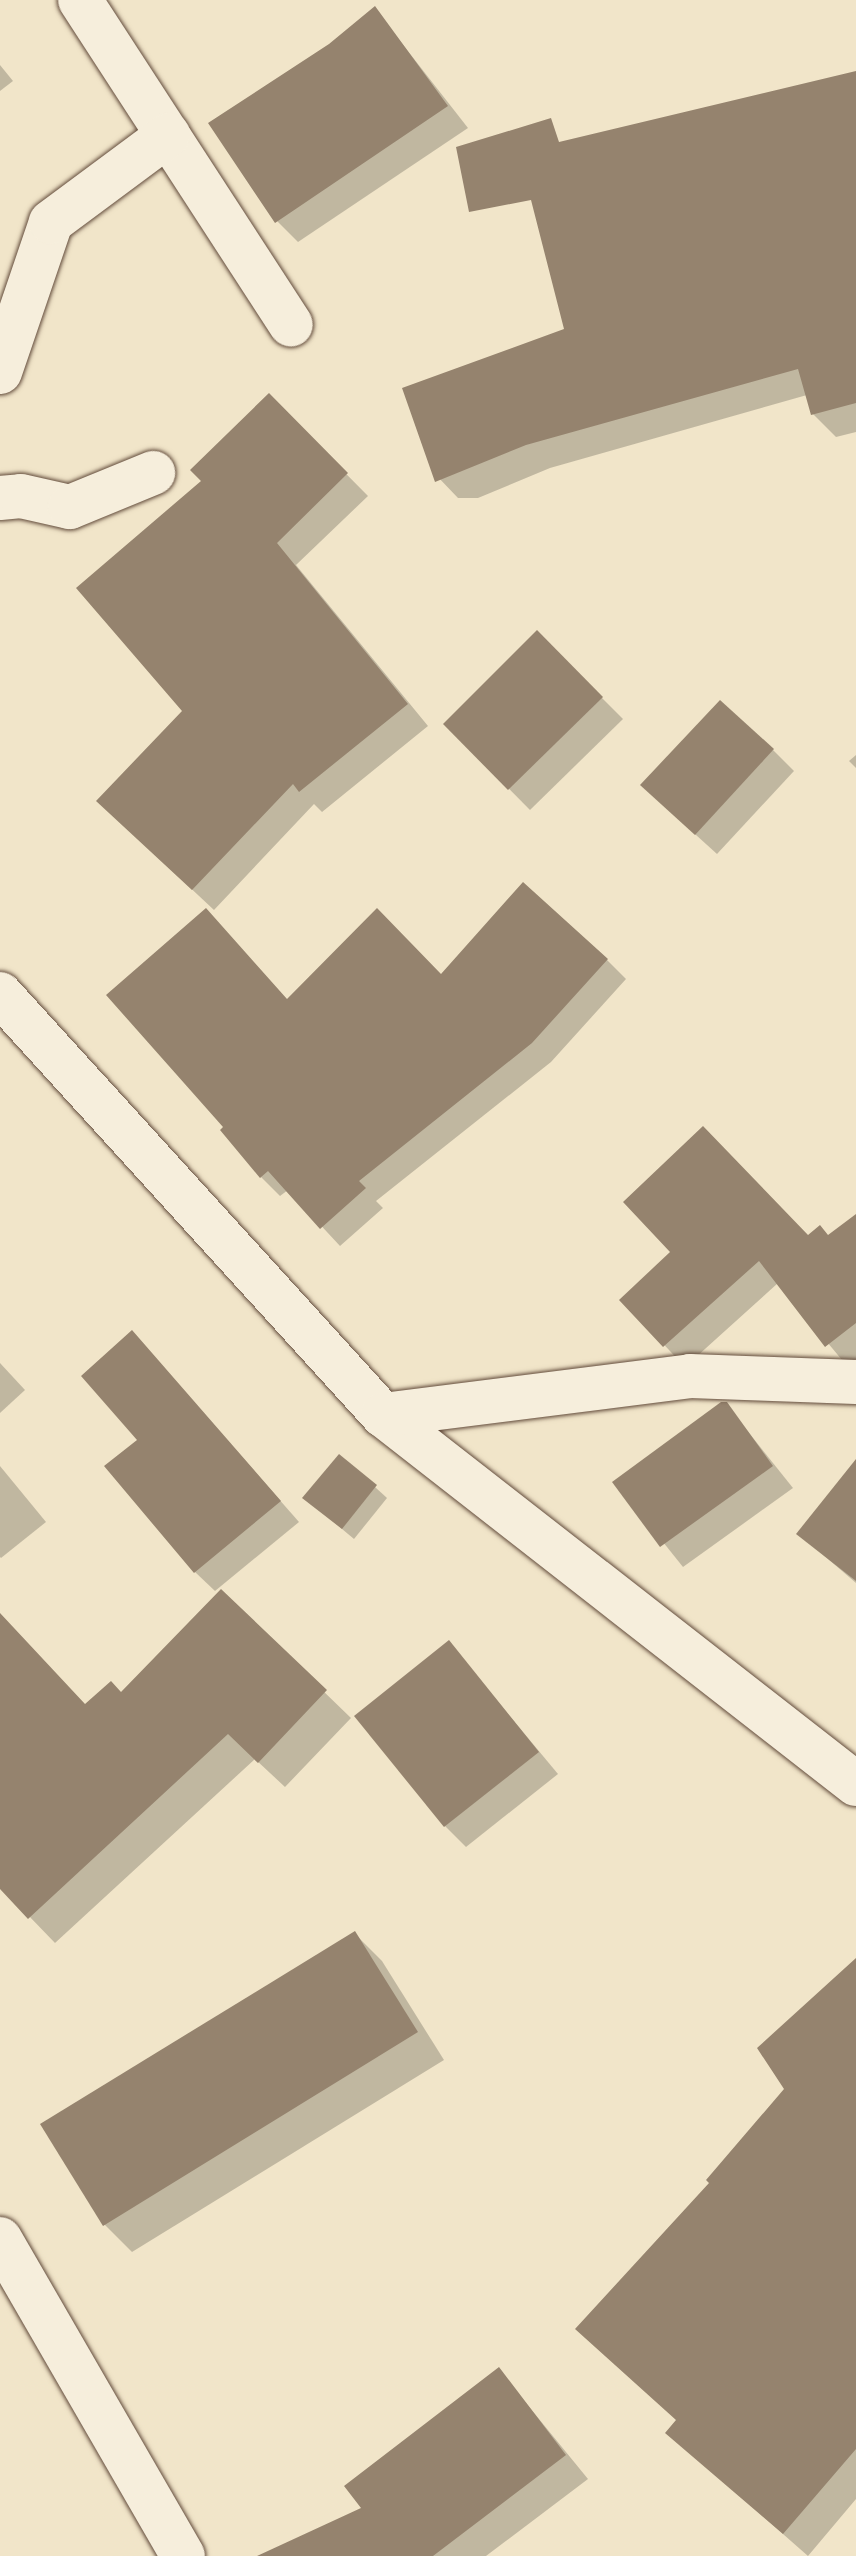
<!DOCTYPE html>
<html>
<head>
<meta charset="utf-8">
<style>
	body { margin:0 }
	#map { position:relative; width:856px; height:2556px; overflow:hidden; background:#f1e5c9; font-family:"IM FELL DW Pica",serif }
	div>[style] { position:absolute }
	.shadow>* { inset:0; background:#0003 }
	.building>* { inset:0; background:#95836e }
	.roads { filter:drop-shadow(0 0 2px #624b3b) drop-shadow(0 0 2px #624b3b) }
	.street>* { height:44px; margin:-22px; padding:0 22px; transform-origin:22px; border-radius:22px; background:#f6eedc }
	span { translate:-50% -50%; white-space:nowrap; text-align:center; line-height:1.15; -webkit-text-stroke:6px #f6eedc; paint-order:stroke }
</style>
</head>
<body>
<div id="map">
	<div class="shadow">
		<div style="clip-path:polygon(375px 9px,468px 128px,298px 242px,277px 221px,330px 45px)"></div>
		<div style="clip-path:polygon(0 65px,13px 81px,0 91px)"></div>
		<div style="clip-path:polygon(856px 74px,856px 432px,836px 437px,813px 414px,807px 395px,550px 468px,478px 498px,458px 498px,435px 474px,567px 330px)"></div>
		<div style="clip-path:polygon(269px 396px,368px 496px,296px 565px,428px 726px,322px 812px,314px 804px,214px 910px,120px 822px,185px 711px,203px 481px)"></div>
		<div style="clip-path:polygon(537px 633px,623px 719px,530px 810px,445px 724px)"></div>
		<div style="clip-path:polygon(773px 750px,794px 771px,717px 854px,664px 806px)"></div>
		<div style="clip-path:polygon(856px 755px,856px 768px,849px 761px)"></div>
		<div style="clip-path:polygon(607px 960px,626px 979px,551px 1062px,376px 1201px,383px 1208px,340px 1246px,288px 1190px,280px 1196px,261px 1177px,288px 1000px,441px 976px)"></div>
		<div style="clip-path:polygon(856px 1217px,856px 1359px,847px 1366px,778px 1283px,685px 1367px,622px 1300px,808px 1237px,829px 1237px)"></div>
		<div style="clip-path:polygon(132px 1332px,299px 1522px,215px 1591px,195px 1572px,140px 1440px)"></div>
		<div style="clip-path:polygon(0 1363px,25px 1390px,0 1413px)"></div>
		<div style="clip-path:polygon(726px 1404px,793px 1488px,683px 1567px,615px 1482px)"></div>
		<div style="clip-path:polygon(0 1466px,46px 1522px,1px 1558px,0 1557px)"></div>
		<div style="clip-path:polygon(856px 1478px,856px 1583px,799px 1534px)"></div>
		<div style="clip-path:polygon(375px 1487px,387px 1498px,354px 1539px,305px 1498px)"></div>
		<div style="clip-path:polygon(221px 1592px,351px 1718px,285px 1787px,255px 1759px,55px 1943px,0 1886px,0 1614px,86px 1706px,121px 1694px)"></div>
		<div style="clip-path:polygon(449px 1643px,558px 1774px,466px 1847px,445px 1826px)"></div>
		<div style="clip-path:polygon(354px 1933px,382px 1961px,444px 2060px,132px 2252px,104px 2224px)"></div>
		<div style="clip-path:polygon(856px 1961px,856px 2499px,808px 2556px,668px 2433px,678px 2421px,712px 2183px,786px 2090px)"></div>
		<div style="clip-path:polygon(499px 2370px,588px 2479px,486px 2556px,262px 2556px,365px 2509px)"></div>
	</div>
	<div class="building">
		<div style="clip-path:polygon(375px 6px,448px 106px,275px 223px,208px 123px,329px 44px)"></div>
		<div style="clip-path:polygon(856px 71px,856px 403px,811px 415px,798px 369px,526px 445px,435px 482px,402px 388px,564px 329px,531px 200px,469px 212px,456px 147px,551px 118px,559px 142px)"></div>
		<div style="clip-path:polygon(269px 393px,348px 473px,277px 543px,408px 704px,299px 792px,293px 784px,192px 890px,96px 801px,182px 711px,76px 588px,201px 481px,190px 470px)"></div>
		<div style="clip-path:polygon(537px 630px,603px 697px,508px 790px,443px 724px)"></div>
		<div style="clip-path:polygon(720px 700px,774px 749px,695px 835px,640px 785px)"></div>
		<div style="clip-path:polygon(523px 882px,608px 959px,532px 1043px,359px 1181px,366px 1188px,320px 1229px,268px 1171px,260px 1178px,220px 1130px,223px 1127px,106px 995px,206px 908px,287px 999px,377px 908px,441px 974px)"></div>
		<div style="clip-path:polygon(703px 1126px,808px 1235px,820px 1225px,828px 1235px,856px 1214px,856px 1323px,825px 1347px,759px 1261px,663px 1347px,619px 1300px,670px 1252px,623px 1202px)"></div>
		<div style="clip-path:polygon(132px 1330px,281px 1501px,194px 1573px,104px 1466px,137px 1440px,81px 1376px)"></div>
		<div style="clip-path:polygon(721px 1402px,727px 1402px,773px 1466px,660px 1547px,612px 1482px)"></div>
		<div style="clip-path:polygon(339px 1454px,377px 1485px,342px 1529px,302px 1498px)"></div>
		<div style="clip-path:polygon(856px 1459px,856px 1581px,796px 1534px)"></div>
		<div style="clip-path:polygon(221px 1589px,327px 1690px,258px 1763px,228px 1734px,28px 1919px,0 1889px,0 1613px,85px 1704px,111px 1681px,121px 1692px)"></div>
		<div style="clip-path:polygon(449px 1640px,539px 1752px,444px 1827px,354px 1716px)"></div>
		<div style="clip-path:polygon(355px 1931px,418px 2032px,103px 2226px,40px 2124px)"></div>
		<div style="clip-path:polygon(856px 1958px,856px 2449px,783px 2534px,665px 2433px,676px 2420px,575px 2329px,709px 2183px,706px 2180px,784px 2089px,757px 2048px)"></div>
		<div style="clip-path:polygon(499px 2367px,566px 2455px,433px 2556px,257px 2556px,361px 2508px,344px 2486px)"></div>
	</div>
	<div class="roads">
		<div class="street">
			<div style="left:80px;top:0;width:387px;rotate:57deg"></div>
			<div style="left:0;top:372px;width:158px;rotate:-71.2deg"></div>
			<div style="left:51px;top:222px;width:146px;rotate:-36.6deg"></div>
			<div style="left:0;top:498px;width:21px;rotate:-5deg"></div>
			<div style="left:21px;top:496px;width:50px;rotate:12.7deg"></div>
			<div style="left:70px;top:507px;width:90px;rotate:-22.3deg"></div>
			<div style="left:0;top:994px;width:569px;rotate:47.71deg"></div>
			<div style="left:383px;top:1415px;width:600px;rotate:37.96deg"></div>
			<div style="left:383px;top:1415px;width:309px;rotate:-7.2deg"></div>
			<div style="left:690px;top:1376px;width:166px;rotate:2.1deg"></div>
			<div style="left:0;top:2239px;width:366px;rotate:60deg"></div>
		</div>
	</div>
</div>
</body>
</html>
